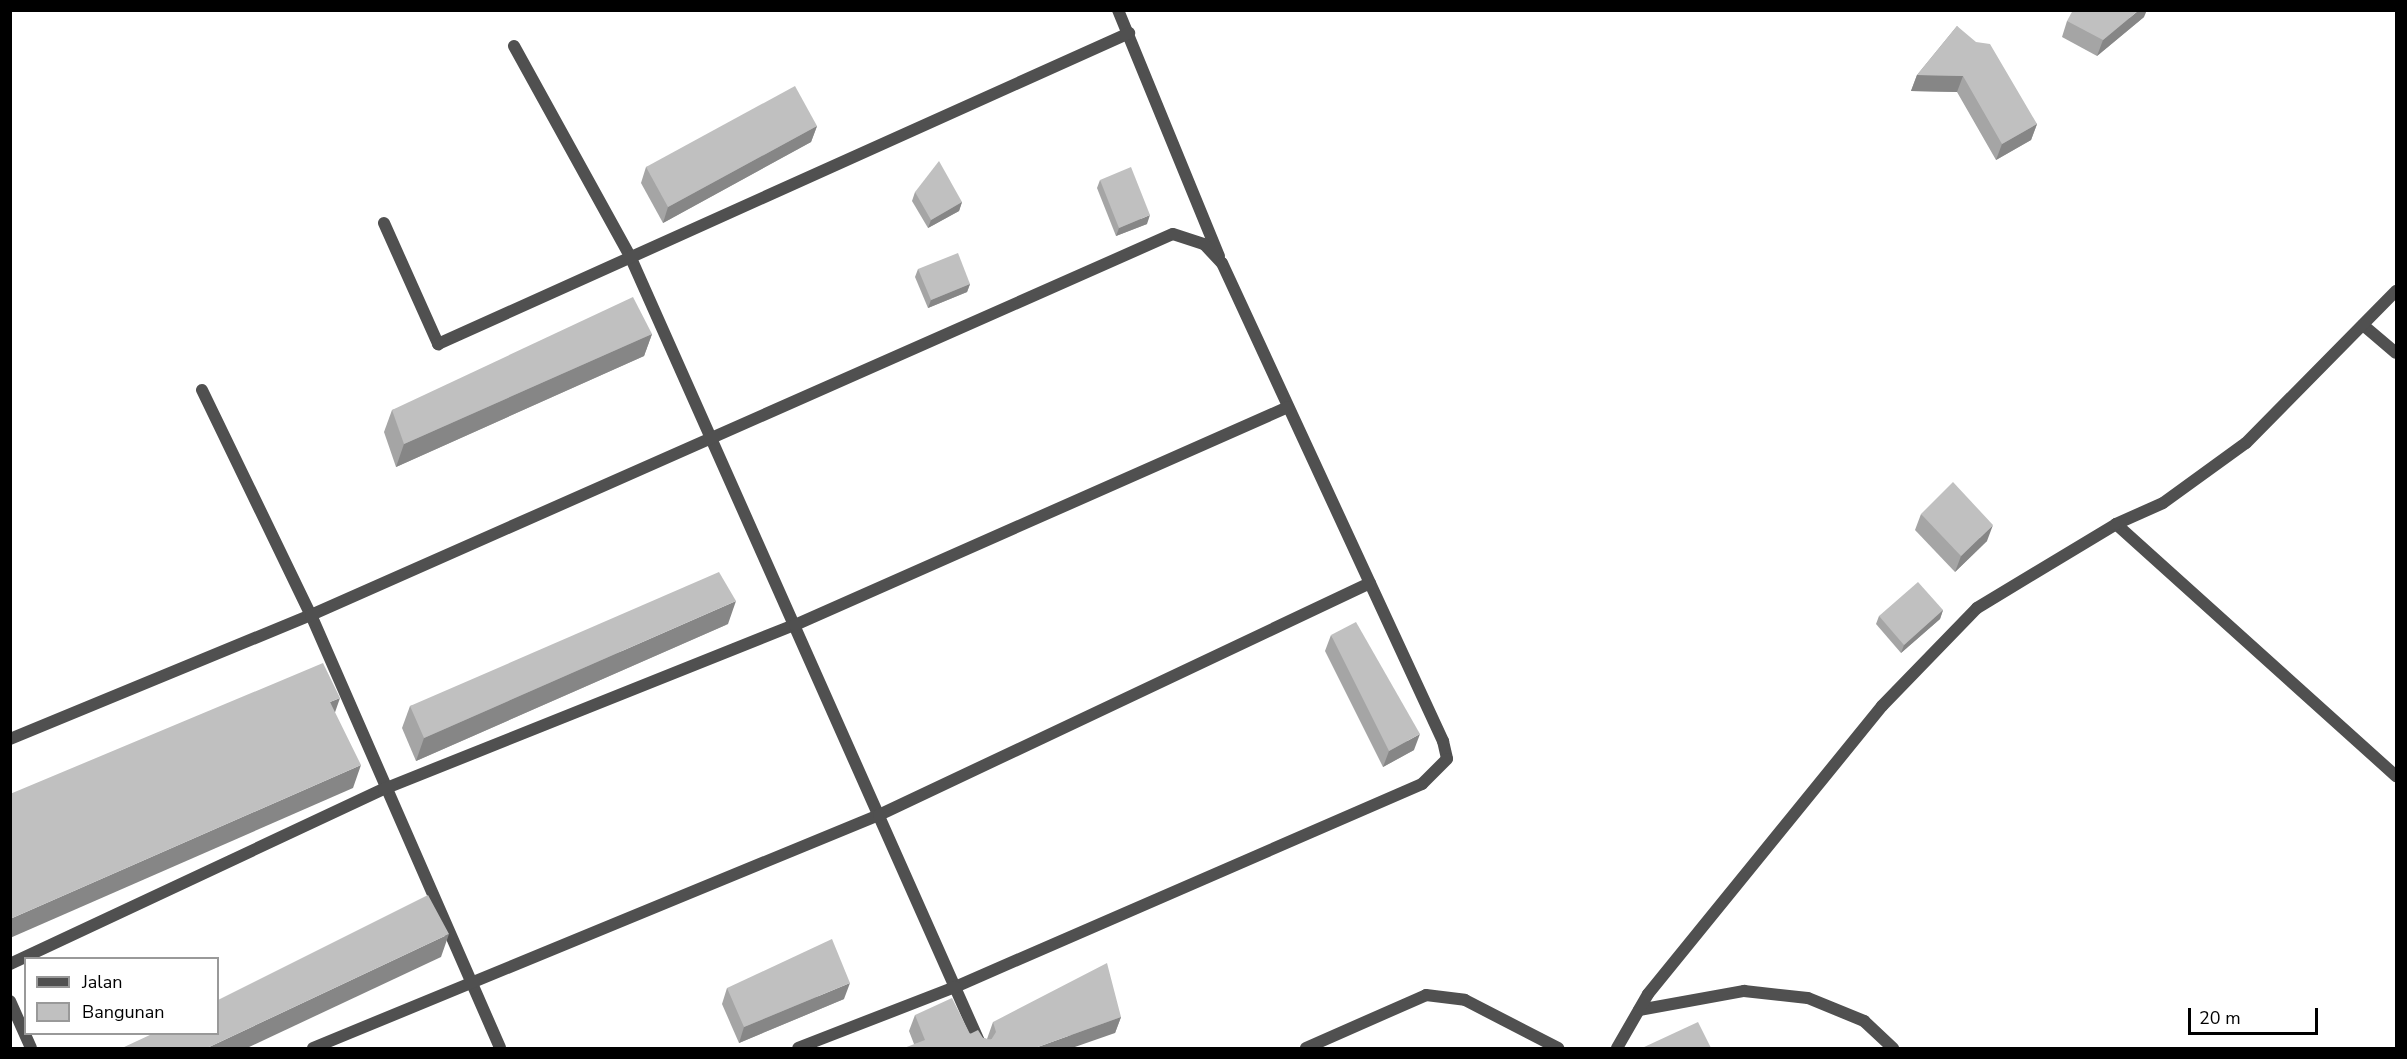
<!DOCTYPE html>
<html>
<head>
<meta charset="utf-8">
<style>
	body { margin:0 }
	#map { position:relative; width:2407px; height:1059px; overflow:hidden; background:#fff; font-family:"Nunito Sans",sans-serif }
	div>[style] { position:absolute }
	.minor>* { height:12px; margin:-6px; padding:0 6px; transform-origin:6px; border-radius:6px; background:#505050 }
	.wall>* { inset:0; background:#a5a5a5 }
	.shaded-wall>* { inset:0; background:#868686 }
	.building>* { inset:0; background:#c0c0c0 }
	span { translate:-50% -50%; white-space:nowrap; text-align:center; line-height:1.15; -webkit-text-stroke:5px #fff; paint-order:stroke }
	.frame { position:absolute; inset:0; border:12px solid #000; pointer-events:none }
	.legend { position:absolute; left:24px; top:957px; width:195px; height:78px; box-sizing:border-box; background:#fff; border:2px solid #999; margin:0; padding:8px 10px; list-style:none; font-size:18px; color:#000 }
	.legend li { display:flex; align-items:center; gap:12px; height:30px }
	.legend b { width:30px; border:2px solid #999 }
	.scale { position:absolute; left:2188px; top:1008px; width:130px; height:27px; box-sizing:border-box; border:3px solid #000; border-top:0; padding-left:8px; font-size:18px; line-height:21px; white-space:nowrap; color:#000; -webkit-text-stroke:4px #fff; paint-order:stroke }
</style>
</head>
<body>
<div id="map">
	<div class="minor">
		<div style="left:1118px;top:10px;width:266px;rotate:67.7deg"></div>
		<div style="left:514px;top:46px;width:240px;rotate:61.1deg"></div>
		<div style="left:630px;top:256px;width:867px;rotate:66.04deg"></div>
		<div style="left:384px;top:223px;width:133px;rotate:65.9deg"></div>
		<div style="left:438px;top:344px;width:758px;rotate:-24.23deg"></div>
		<div style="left:2363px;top:325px;width:43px;rotate:40.3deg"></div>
		<div style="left:202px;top:390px;width:250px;rotate:64.2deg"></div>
		<div style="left:311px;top:615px;width:472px;rotate:66.4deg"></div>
		<div style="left:2116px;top:524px;width:377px;rotate:42deg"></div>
		<div style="left:10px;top:739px;width:326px;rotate:-22.4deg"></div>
		<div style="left:311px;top:615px;width:942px;rotate:-23.85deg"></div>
		<div style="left:1173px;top:234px;width:33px;rotate:18deg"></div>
		<div style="left:1204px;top:244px;width:26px;rotate:47deg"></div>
		<div style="left:1222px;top:263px;width:527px;rotate:65.19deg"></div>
		<div style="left:1443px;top:741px;width:18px;rotate:77deg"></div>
		<div style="left:1447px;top:759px;width:35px;rotate:135deg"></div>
		<div style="left:1422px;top:784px;width:509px;rotate:156.51deg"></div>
		<div style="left:955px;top:987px;width:168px;rotate:158.8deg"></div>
		<div style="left:10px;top:964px;width:413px;rotate:-25.1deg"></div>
		<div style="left:384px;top:789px;width:443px;rotate:-21.8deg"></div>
		<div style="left:795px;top:625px;width:539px;rotate:-23.85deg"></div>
		<div style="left:10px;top:1001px;width:51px;rotate:65.9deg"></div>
		<div style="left:1639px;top:1010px;width:107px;rotate:-10.3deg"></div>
		<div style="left:1744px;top:991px;width:64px;rotate:6.2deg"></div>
		<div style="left:1808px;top:998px;width:61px;rotate:22.3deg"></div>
		<div style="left:1864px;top:1021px;width:40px;rotate:43deg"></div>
		<div style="left:313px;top:1048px;width:612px;rotate:-22.38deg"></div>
		<div style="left:879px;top:815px;width:543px;rotate:-25.29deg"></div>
		<div style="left:1306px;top:1048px;width:131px;rotate:-23.8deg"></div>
		<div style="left:1426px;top:995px;width:39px;rotate:7deg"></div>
		<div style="left:1465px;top:1000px;width:105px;rotate:27.3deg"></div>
		<div style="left:1617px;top:1048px;width:62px;rotate:-60.1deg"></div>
		<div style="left:1648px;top:994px;width:371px;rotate:-50.9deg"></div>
		<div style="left:1882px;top:706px;width:136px;rotate:-45.9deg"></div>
		<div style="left:1977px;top:608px;width:162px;rotate:-31.1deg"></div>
		<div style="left:2116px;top:524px;width:51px;rotate:-24.1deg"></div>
		<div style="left:2163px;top:503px;width:102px;rotate:-35.9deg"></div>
		<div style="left:2246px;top:443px;width:214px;rotate:-45.4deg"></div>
	</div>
	<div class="wall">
		<div style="clip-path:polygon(2144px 17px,2097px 56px,2062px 37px,2067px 21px)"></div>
		<div style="clip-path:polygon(1957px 26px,2037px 124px,2031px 140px,1996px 160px,1957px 92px,1911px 91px,1917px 75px)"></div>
		<div style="clip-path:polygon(817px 126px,811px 142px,663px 223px,641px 183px,646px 167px)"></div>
		<div style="clip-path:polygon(1100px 180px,1147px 224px,1116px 236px,1097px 188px)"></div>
		<div style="clip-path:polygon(915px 192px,962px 202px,959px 211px,928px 228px,912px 201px)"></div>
		<div style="clip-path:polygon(918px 269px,970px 284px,967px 292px,928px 308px,915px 277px)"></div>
		<div style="clip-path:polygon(652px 334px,644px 356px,396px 467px,384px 432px,392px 410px)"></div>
		<div style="clip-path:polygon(1921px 514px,1987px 541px,1955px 572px,1915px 530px)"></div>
		<div style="clip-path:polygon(1943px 610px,1940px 619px,1901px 653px,1876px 624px,1879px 616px)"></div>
		<div style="clip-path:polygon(728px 624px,416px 761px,402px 728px,410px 706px)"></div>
		<div style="clip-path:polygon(1331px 635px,1414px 750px,1383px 767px,1325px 651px)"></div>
		<div style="clip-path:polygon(727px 988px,844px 999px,739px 1043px,722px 1004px)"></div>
		<div style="clip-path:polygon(915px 1015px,987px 1039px,993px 1022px,1121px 1017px,1115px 1033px,914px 1044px,909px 1031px)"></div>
	</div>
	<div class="shaded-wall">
		<div style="clip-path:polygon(2139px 10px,2147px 10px,2144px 17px,2097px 56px,2103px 40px)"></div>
		<div style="clip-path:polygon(1917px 75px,1963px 76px,1957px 92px,1911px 91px)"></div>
		<div style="clip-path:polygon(2037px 124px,2031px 140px,1996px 160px,2002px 144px)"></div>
		<div style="clip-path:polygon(817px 126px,811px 142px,663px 223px,668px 207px)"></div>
		<div style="clip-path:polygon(962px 202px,959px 211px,928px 228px,931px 220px)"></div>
		<div style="clip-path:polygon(1150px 215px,1147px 224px,1116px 236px,1119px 228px)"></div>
		<div style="clip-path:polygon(970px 284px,967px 292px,928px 308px,931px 300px)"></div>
		<div style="clip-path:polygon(652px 334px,644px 356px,396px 467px,404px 444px)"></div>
		<div style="clip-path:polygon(1993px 525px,1987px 541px,1955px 572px,1961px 556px)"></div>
		<div style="clip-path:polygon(736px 601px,728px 624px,416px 761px,424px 738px)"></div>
		<div style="clip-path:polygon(1943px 610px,1940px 619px,1901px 653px,1904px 645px)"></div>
		<div style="clip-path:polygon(340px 698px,332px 721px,330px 702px)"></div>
		<div style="clip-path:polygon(1420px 734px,1414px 750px,1383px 767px,1389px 751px)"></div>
		<div style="clip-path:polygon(361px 765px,353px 788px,10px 938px,10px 919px)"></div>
		<div style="clip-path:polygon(449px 934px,441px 957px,247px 1048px,207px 1048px)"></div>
		<div style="clip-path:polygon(850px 983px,844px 999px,739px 1043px,744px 1027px)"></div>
		<div style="clip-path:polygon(1121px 1017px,1115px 1033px,1072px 1048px,1035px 1048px)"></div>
	</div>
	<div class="building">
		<div style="clip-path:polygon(2073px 10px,2139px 10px,2103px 40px,2067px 21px)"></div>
		<div style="clip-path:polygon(1957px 26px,1976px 42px,1990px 44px,2037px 124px,2002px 144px,1963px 76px,1917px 75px)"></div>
		<div style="clip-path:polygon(795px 86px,817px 126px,668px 207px,646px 167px)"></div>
		<div style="clip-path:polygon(939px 161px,962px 202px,931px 220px,915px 192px)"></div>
		<div style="clip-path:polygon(1131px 167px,1150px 215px,1119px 228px,1100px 180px)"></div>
		<div style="clip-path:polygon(958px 253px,970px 284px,931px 300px,918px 269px)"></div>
		<div style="clip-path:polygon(633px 297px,652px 334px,404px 444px,392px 410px)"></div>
		<div style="clip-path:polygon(1953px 482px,1993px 525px,1961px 556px,1921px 514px)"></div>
		<div style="clip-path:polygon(719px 572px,736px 601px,424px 738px,410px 706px)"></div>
		<div style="clip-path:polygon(1918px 582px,1943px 610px,1904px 645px,1879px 616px)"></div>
		<div style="clip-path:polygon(1356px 622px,1420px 734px,1389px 751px,1331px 635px)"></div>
		<div style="clip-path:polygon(323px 663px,340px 698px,330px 702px,361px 765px,10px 919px,10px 794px)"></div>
		<div style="clip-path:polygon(428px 895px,449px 934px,207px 1048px,122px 1048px,152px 1034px,218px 1034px,218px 1000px)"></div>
		<div style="clip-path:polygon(832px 939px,850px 983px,744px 1027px,727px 988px)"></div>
		<div style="clip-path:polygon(1107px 963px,1121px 1017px,1035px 1048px,904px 1048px,925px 1040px,915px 1015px,952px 998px,970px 1034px,978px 1030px,983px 1038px,991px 1040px,996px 1032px,993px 1022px)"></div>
		<div style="clip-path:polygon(1698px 1022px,1711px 1048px,1642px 1048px)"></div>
	</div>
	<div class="frame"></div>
	<ul class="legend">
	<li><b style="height:8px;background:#505050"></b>Jalan</li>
	<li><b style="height:16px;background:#c0c0c0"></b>Bangunan</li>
	</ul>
	<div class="scale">20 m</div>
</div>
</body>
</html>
